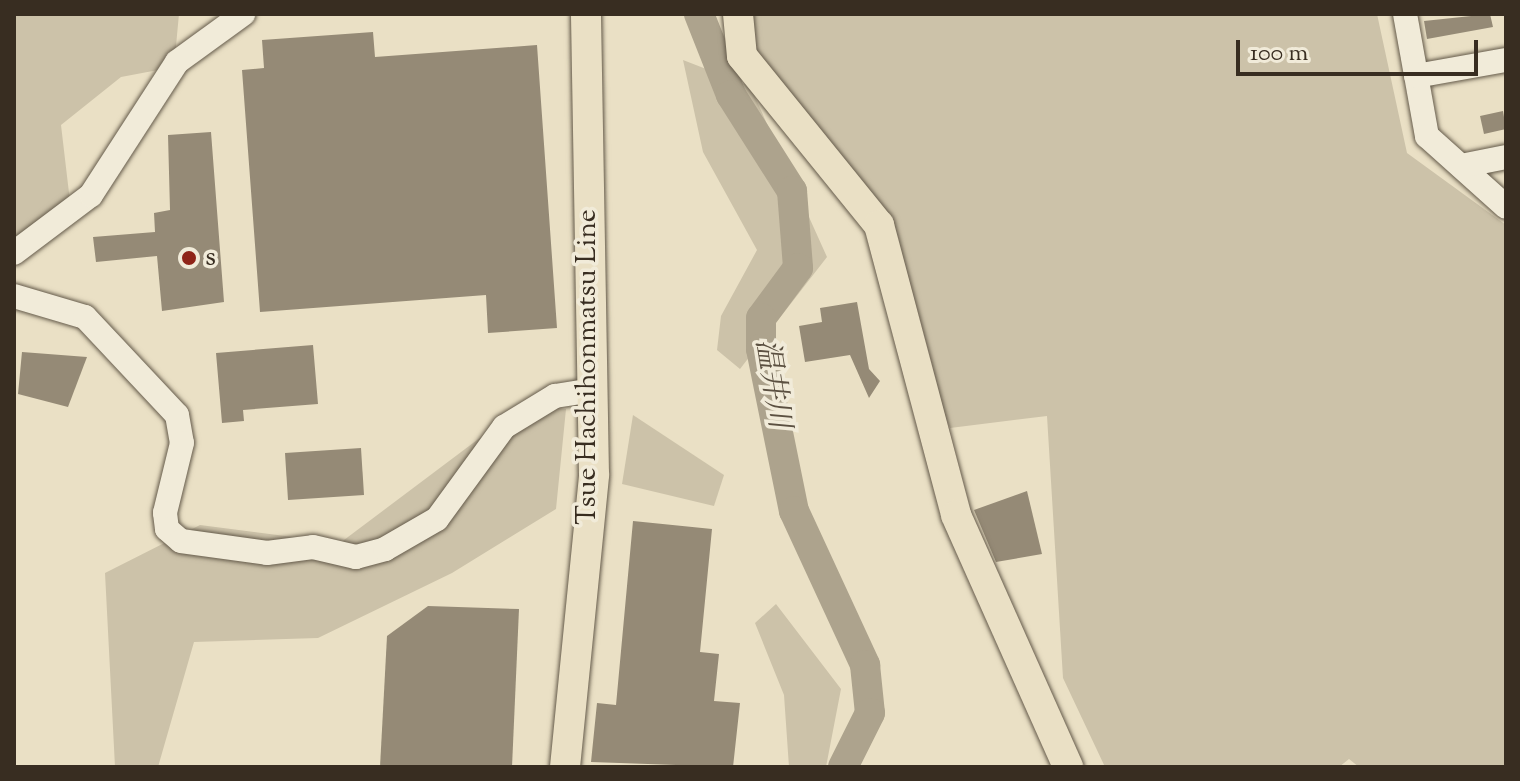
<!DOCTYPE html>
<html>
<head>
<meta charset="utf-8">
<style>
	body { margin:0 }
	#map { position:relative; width:1520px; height:781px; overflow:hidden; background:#eae0c5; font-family:"Sorts Mill Goudy","Noto Serif JP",serif }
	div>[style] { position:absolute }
	.green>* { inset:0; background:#ccc2a9 }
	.river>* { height:30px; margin:-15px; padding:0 15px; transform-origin:15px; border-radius:15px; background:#ada38d }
	.building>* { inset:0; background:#958a76 }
	.roads { filter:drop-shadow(0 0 2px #645a4a) drop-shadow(0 0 2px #645a4a) }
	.minor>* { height:24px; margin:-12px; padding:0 12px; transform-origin:12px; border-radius:12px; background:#f1ebd9 }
	.major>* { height:30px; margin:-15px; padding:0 15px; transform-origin:15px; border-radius:15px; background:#eae0c5 }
	.dots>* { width:22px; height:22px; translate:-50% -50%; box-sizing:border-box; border:4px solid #f1ebd9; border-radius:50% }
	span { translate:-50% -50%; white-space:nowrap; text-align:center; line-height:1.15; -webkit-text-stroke:7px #f1ebd9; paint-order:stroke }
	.poi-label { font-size:28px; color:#382d21 }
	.left { translate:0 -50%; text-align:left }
	.street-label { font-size:28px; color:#382d21 }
	.water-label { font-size:30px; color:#5b5041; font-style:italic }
	.frame { position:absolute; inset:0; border:16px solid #382d21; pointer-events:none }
	.scale { position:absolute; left:1236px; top:40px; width:242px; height:36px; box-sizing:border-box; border:4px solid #382d21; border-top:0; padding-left:10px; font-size:24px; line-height:28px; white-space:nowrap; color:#382d21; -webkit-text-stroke:6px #f1ebd9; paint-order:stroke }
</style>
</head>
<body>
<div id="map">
	<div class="green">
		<div style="clip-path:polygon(14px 14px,179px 14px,174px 67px,121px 77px,61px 125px,71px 210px,14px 243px)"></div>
		<div style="clip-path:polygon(751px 14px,1377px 14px,1407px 153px,1506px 225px,1506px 767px,1359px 767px,1349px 759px,1339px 767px,1105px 767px,1063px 678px,1047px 416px,950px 428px,902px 311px,883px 206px,746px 43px)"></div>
		<div style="clip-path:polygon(683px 60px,750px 86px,827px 257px,740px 369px,717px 350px,721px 316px,757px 250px,703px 152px)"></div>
		<div style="clip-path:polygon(525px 404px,566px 409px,556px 509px,452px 573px,318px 638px,194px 642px,158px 767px,115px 767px,105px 573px,200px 525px,340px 543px)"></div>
		<div style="clip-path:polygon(633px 415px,724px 475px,714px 506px,622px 484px)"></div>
		<div style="clip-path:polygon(776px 604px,841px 689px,826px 767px,789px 767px,784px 695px,755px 623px)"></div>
	</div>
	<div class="river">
		<div style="left:699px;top:14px;width:87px;rotate:68.4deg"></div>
		<div style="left:731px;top:95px;width:114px;rotate:57.6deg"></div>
		<div style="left:792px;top:191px;width:77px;rotate:85.5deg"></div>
		<div style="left:798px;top:268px;width:62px;rotate:126.5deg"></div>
		<div style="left:761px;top:318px;width:31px;rotate:90deg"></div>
		<div style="left:761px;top:349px;width:165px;rotate:78.5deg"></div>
		<div style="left:794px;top:511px;width:170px;rotate:65.2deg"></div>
		<div style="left:865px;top:665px;width:48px;rotate:84.1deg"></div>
		<div style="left:870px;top:713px;width:60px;rotate:116.6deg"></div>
	</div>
	<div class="building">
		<div style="clip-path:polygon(1490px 14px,1493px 27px,1427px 39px,1424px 21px)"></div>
		<div style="clip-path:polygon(373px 32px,375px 57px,537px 45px,557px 328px,488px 333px,486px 295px,260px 312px,242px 70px,264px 68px,262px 40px)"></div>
		<div style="clip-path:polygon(1503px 111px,1506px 129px,1484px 134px,1480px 116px)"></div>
		<div style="clip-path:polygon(211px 132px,224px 302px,162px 311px,157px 256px,96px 262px,93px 237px,155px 232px,154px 213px,170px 210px,168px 135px)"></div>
		<div style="clip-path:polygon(857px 302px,869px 369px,880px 381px,869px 398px,850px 355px,805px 362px,799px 326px,822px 322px,820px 308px)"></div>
		<div style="clip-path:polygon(313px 345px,318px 404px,243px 410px,244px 421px,222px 423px,216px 353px)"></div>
		<div style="clip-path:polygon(22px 352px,87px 357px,68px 407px,18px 394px)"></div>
		<div style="clip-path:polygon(361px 448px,364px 495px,288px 500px,285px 453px)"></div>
		<div style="clip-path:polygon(1027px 491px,1042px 554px,996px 562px,974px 510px)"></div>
		<div style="clip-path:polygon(633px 521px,712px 529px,700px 652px,719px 654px,714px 701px,740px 703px,733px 767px,591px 762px,597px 703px,616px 705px)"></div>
		<div style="clip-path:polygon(428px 606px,519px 609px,512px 767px,380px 767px,387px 636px)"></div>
	</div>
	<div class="roads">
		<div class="minor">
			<div style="left:1405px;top:14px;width:124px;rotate:79.8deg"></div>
			<div style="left:1427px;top:136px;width:106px;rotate:41.9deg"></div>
			<div style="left:1416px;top:76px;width:91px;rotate:-10.1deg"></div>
			<div style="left:1461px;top:166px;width:46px;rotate:-11.3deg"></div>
			<div style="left:14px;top:253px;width:96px;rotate:-37deg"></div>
			<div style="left:91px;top:195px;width:158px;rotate:-57.1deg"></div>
			<div style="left:177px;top:62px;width:82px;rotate:-36deg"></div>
			<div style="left:14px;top:296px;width:74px;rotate:16.5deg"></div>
			<div style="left:85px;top:317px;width:134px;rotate:46.8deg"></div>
			<div style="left:177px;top:415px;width:28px;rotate:80deg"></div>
			<div style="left:182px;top:443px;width:72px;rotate:103.7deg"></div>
			<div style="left:165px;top:513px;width:16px;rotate:83deg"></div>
			<div style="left:167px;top:529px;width:18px;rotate:41deg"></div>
			<div style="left:181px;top:541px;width:87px;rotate:7.9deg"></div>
			<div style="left:267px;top:553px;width:46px;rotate:-7.4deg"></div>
			<div style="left:313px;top:547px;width:44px;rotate:13.1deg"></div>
			<div style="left:356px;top:557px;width:30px;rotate:-15deg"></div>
			<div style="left:385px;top:549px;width:60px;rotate:-30deg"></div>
			<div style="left:437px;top:519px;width:114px;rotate:-53.9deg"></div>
			<div style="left:504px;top:427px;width:60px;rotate:-31.3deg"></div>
			<div style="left:555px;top:396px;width:38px;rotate:-9deg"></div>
		</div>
		<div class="major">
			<div style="left:738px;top:14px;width:42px;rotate:84.6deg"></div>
			<div style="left:742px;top:56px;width:218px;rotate:51deg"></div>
			<div style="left:879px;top:225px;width:300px;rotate:75.1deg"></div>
			<div style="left:956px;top:515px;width:276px;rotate:66deg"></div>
			<div style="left:565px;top:767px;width:294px;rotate:-84.3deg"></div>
			<div style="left:594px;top:474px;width:460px;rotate:-91deg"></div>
		</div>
	</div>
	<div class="dots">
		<div style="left:189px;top:258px;background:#8f2418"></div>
	</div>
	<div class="poi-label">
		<span class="left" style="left:205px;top:258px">s</span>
	</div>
	<div class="street-label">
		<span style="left:588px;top:367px;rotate:-90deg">Tsue Hachihonmatsu Line</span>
	</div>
	<div class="water-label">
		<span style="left:771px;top:384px;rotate:81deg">温井川</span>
	</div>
	<div class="frame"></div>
	<div class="scale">100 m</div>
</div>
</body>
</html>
